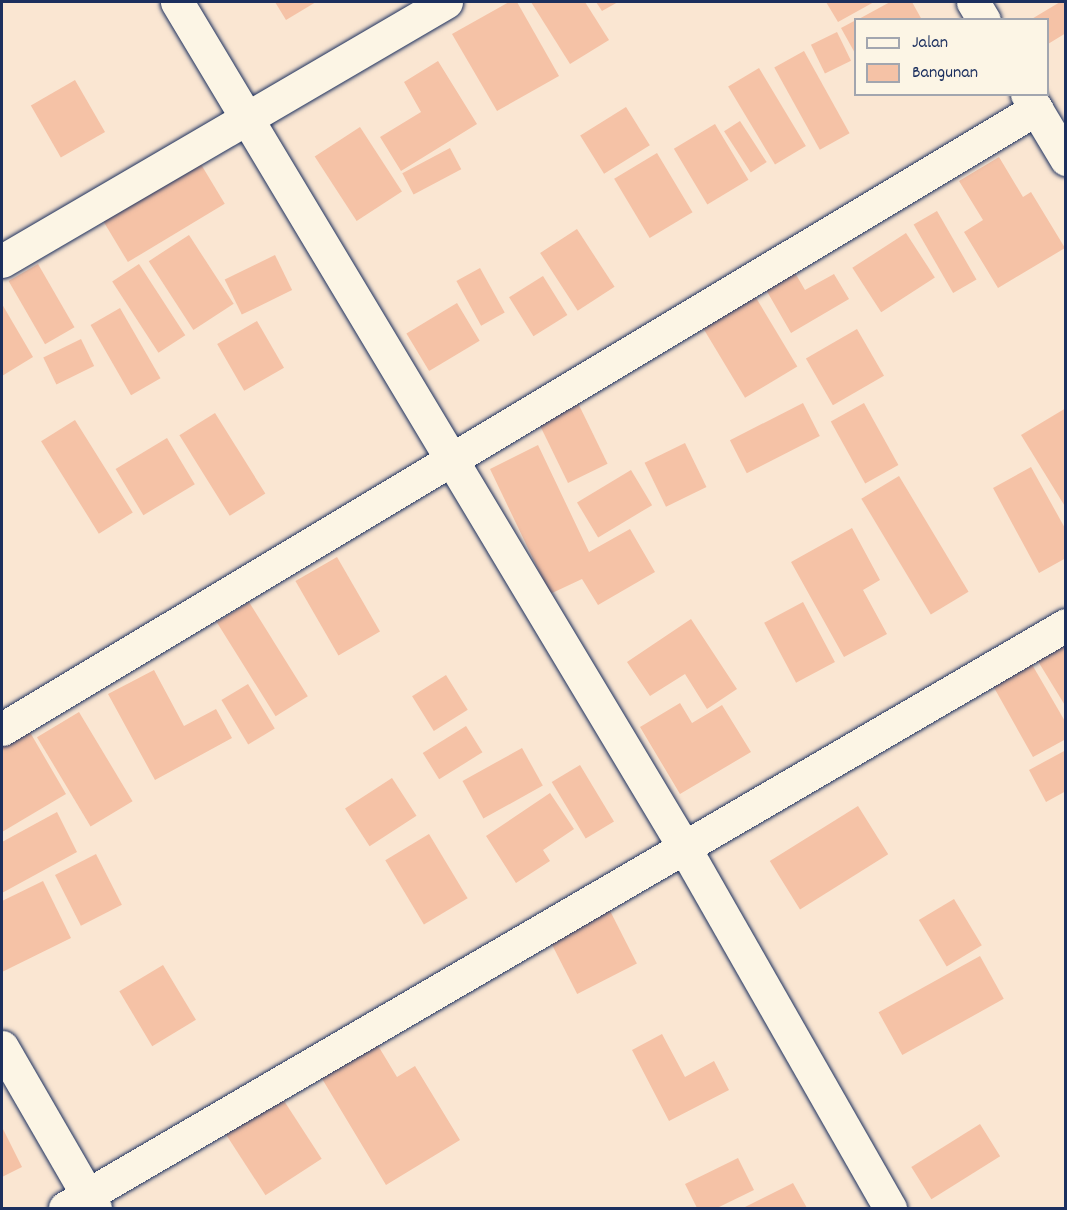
<!DOCTYPE html>
<style>
body{margin:0}
#map{position:relative;width:1067px;height:1210px;overflow:hidden;background:#fae6d2;font-family:Dekko,sans-serif}
div>[style]{position:absolute}
.building>*{inset:0;background:#f5c2a6;transform-origin:0 0}
.roads{filter:drop-shadow(0 0 2px #1b2f5e) drop-shadow(0 0 2px #1b2f5e)}
.street>*{height:33px;margin:-16.5px;padding:0 16.5px;transform-origin:16.5px;border-radius:16.5px;background:#fcf5e5}
span{translate:-50% -50%;white-space:nowrap;text-align:center;line-height:1.15;-webkit-text-stroke:4.5px #fcf5e5;paint-order:stroke}
.frame{position:absolute;inset:0;border:3px solid #1b2f5e;pointer-events:none}
.legend{position:absolute;left:854px;top:18px;width:195px;height:78px;box-sizing:border-box;background:#fcf5e5;border:2px solid #a2a6af;margin:0;padding:8px 10px;list-style:none;font-size:18px;color:#1b2f5e}
.legend li{display:flex;align-items:center;gap:12px;height:30px}
.legend b{width:30px;border:2px solid #a2a6af}
</style>
<div id="map">
<div class="building">
<i style="clip-path:polygon(275px 2px,316px 2px,286px 20px)"></i>
<i style="clip-path:polygon(509px 2px,517px 2px,559px 76px,497px 111px,452px 34px)"></i>
<i style="clip-path:polygon(531px 2px,585px 2px,609px 40px,570px 64px)"></i>
<i style="clip-path:polygon(596px 2px,618px 2px,602px 11px)"></i>
<i style="clip-path:polygon(826px 2px,874px 2px,838px 22px)"></i>
<i style="clip-path:polygon(890px 2px,912px 2px,922px 20px,857px 20px)"></i>
<i style="clip-path:polygon(1060px 2px,1066px 2px,1066px 33px,1048px 44px,1048px 20px,1030px 20px)"></i>
<i style="clip-path:polygon(856px 20px,856px 55px,841px 28px)"></i>
<i style="left:837px;top:32px;width:32px;height:29px;rotate:64deg"></i>
<i style="left:804px;top:51px;width:94px;height:34px;rotate:61deg"></i>
<i style="clip-path:polygon(438px 61px,477px 124px,401px 171px,380px 137px,421px 112px,404px 82px)"></i>
<i style="left:759px;top:68px;width:91px;height:36px;rotate:59deg"></i>
<i style="left:75px;top:80px;width:60px;height:51px;rotate:60deg"></i>
<i style="left:626px;top:107px;width:45px;height:54px;rotate:58deg"></i>
<i style="left:740px;top:121px;width:49px;height:19px;rotate:57deg"></i>
<i style="left:715px;top:124px;width:65px;height:48px;rotate:59deg"></i>
<i style="left:360px;top:127px;width:77px;height:54px;rotate:57deg"></i>
<i style="left:450px;top:148px;width:24px;height:54px;rotate:62deg"></i>
<i style="left:657px;top:153px;width:69px;height:50px;rotate:59deg"></i>
<i style="clip-path:polygon(999px 157px,1023px 197px,1031px 192px,1065px 248px,998px 288px,964px 232px,983px 220px,959px 181px)"></i>
<i style="left:199px;top:161px;width:50px;height:113px;rotate:59deg"></i>
<i style="left:937px;top:211px;width:79px;height:27px;rotate:60deg"></i>
<i style="left:577px;top:229px;width:69px;height:44px;rotate:57deg"></i>
<i style="left:906px;top:233px;width:53px;height:64px;rotate:57deg"></i>
<i style="left:189px;top:235px;width:82px;height:48px;rotate:57deg"></i>
<i style="left:275px;top:255px;width:39px;height:56px;rotate:64deg"></i>
<i style="left:38px;top:264px;width:73px;height:34px;rotate:60deg"></i>
<i style="left:139px;top:264px;width:85px;height:32px;rotate:57deg"></i>
<i style="clip-path:polygon(790px 264px,805px 290px,834px 274px,849px 299px,791px 333px,761px 281px)"></i>
<i style="left:480px;top:268px;width:51px;height:27px;rotate:61deg"></i>
<i style="left:543px;top:276px;width:46px;height:40px;rotate:58deg"></i>
<i style="left:752px;top:291px;width:88px;height:61px;rotate:59deg"></i>
<i style="left:457px;top:303px;width:44px;height:59px;rotate:59deg"></i>
<i style="clip-path:polygon(2px 304px,33px 357px,2px 376px)"></i>
<i style="left:120px;top:308px;width:81px;height:34px;rotate:60deg"></i>
<i style="left:257px;top:321px;width:54px;height:46px;rotate:60deg"></i>
<i style="left:857px;top:329px;width:54px;height:59px;rotate:60deg"></i>
<i style="left:81px;top:339px;width:30px;height:42px;rotate:64deg"></i>
<i style="left:576px;top:399px;width:72px;height:44px;rotate:64deg"></i>
<i style="left:803px;top:403px;width:37px;height:82px;rotate:63deg"></i>
<i style="left:864px;top:403px;width:71px;height:38px;rotate:61deg"></i>
<i style="clip-path:polygon(1066px 408px,1066px 508px,1021px 435px)"></i>
<i style="left:215px;top:413px;width:95px;height:42px;rotate:58deg"></i>
<i style="left:75px;top:420px;width:109px;height:40px;rotate:58deg"></i>
<i style="left:167px;top:438px;width:54px;height:60px;rotate:59deg"></i>
<i style="left:685px;top:443px;width:49px;height:45px;rotate:64deg"></i>
<i style="clip-path:polygon(538px 445px,589px 552px,630px 529px,655px 572px,598px 605px,582px 579px,550px 594px,490px 469px)"></i>
<i style="clip-path:polygon(1031px 467px,1066px 530px,1066px 558px,1039px 573px,993px 488px)"></i>
<i style="left:631px;top:470px;width:41px;height:63px;rotate:59deg"></i>
<i style="left:899px;top:476px;width:135px;height:44px;rotate:59deg"></i>
<i style="clip-path:polygon(852px 528px,880px 580px,863px 590px,887px 634px,844px 657px,791px 562px)"></i>
<i style="left:337px;top:557px;width:86px;height:48px;rotate:60deg"></i>
<i style="left:249px;top:602px;width:111px;height:38px;rotate:58deg"></i>
<i style="left:803px;top:602px;width:68px;height:44px;rotate:62deg"></i>
<i style="clip-path:polygon(691px 619px,737px 689px,707px 709px,685px 674px,650px 696px,627px 662px)"></i>
<i style="clip-path:polygon(1066px 637px,1066px 707px,1033px 653px)"></i>
<i style="clip-path:polygon(1030px 661px,1066px 723px,1066px 739px,1033px 757px,992px 684px)"></i>
<i style="clip-path:polygon(154px 670px,184px 726px,216px 709px,232px 738px,155px 780px,108px 694px)"></i>
<i style="left:446px;top:675px;width:41px;height:40px;rotate:58deg"></i>
<i style="left:248px;top:684px;width:52px;height:31px;rotate:59deg"></i>
<i style="clip-path:polygon(680px 703px,692px 723px,722px 705px,751px 752px,680px 794px,640px 727px)"></i>
<i style="left:79px;top:712px;width:104px;height:49px;rotate:59deg"></i>
<i style="clip-path:polygon(24px 722px,66px 794px,2px 832px,2px 735px)"></i>
<i style="left:466px;top:726px;width:31px;height:51px;rotate:58deg"></i>
<i style="left:522px;top:748px;width:43px;height:68px;rotate:61deg"></i>
<i style="clip-path:polygon(1066px 750px,1066px 791px,1046px 802px,1029px 770px)"></i>
<i style="left:580px;top:765px;width:66px;height:33px;rotate:59deg"></i>
<i style="left:392px;top:778px;width:45px;height:56px;rotate:57deg"></i>
<i style="clip-path:polygon(550px 793px,574px 829px,543px 850px,550px 861px,516px 883px,486px 836px)"></i>
<i style="left:858px;top:806px;width:57px;height:104px;rotate:58deg"></i>
<i style="clip-path:polygon(57px 812px,77px 852px,2px 893px,2px 842px)"></i>
<i style="left:429px;top:834px;width:75px;height:51px;rotate:59deg"></i>
<i style="left:96px;top:854px;width:57px;height:46px;rotate:63deg"></i>
<i style="clip-path:polygon(43px 881px,71px 938px,2px 972px,2px 901px)"></i>
<i style="left:954px;top:899px;width:54px;height:41px;rotate:59deg"></i>
<i style="left:606px;top:903px;width:68px;height:67px;rotate:63deg"></i>
<i style="left:980px;top:956px;width:49px;height:116px;rotate:61deg"></i>
<i style="left:163px;top:965px;width:64px;height:51px;rotate:59deg"></i>
<i style="clip-path:polygon(662px 1034px,685px 1077px,714px 1061px,729px 1090px,669px 1121px,632px 1050px)"></i>
<i style="clip-path:polygon(374px 1039px,397px 1077px,415px 1066px,460px 1140px,386px 1185px,318px 1072px)"></i>
<i style="left:277px;top:1090px;width:82px;height:67px;rotate:57deg"></i>
<i style="left:980px;top:1124px;width:38px;height:81px;rotate:58deg"></i>
<i style="clip-path:polygon(2px 1127px,22px 1167px,2px 1177px)"></i>
<i style="clip-path:polygon(738px 1158px,754px 1190px,717px 1208px,697px 1208px,685px 1184px)"></i>
<i style="clip-path:polygon(793px 1183px,807px 1208px,743px 1208px)"></i>
</div>
<div class="roads">
<div class="street">
<i style="left:177px;top:2px;width:985px;rotate:59.04deg"></i>
<i style="left:684px;top:847px;width:416px;rotate:60.3deg"></i>
<i style="left:973px;top:2px;width:21px;rotate:59deg"></i>
<i style="left:1027px;top:94px;width:76px;rotate:59deg"></i>
<i style="left:2px;top:261px;width:514px;rotate:-30.26deg"></i>
<i style="left:2px;top:729px;width:1206px;rotate:-30.95deg"></i>
<i style="left:2px;top:1047px;width:186px;rotate:60deg"></i>
<i style="left:65px;top:1208px;width:1158px;rotate:-30.22deg"></i>
</div>
</div>
<div class="frame"></div>
<ul class="legend">
<li><b style="height:8px;background:#fcf5e5"></b>Jalan</li>
<li><b style="height:16px;background:#f5c2a6"></b>Bangunan</li>
</ul>
</div>
